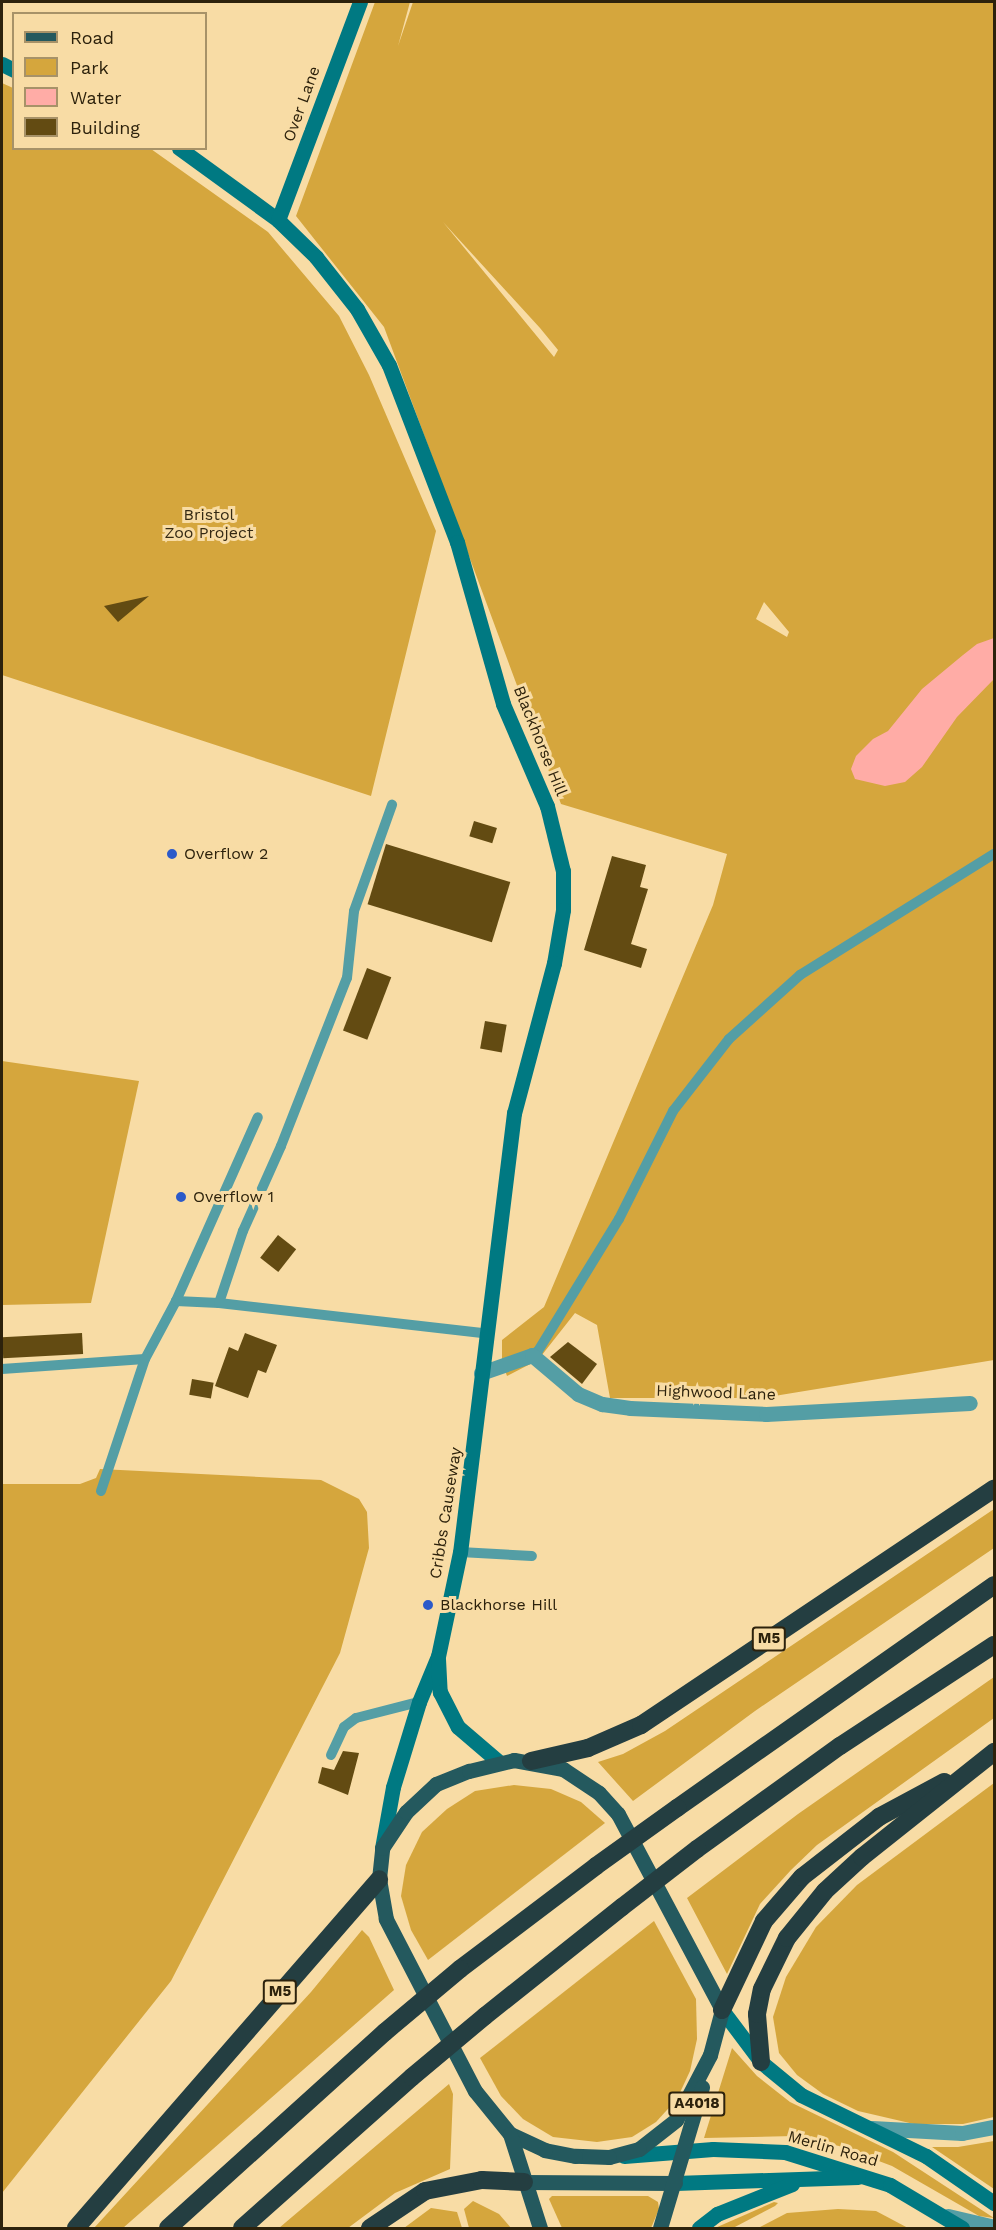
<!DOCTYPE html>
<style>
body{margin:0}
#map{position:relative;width:996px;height:2230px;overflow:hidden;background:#f8dca5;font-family:"Work Sans",sans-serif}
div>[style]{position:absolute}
.green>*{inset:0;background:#d5a63d}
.water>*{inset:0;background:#ffaca6}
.building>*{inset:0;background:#634b12;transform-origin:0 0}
.lane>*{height:10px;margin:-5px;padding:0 5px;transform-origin:5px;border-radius:5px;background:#549ea5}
.street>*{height:15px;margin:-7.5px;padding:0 7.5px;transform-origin:7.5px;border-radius:7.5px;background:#549ea5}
.secondary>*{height:15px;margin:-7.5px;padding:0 7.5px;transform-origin:7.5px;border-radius:7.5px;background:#007982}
.primary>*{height:15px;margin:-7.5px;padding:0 7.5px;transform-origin:7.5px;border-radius:7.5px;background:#24595e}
.highway>*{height:18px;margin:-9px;padding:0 9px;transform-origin:9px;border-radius:9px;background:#243e41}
.highway-bridge>*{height:18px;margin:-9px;padding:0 9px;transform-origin:9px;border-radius:9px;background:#243e41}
.dots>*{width:16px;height:16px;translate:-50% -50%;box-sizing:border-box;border:3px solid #f8dca5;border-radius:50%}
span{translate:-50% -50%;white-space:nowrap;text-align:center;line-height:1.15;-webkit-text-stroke:6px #f8dca5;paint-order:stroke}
.shield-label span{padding:2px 4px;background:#f8dca5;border:2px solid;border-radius:4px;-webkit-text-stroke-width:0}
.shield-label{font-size:15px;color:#2d220c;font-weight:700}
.street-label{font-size:16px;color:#2d220c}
.park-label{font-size:16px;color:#342913}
.poi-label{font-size:16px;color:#2d220c}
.left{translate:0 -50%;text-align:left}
.frame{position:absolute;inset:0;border:3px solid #2d220c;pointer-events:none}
.legend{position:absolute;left:12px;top:12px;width:195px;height:138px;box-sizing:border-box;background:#f8dca5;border:2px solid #a79268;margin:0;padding:8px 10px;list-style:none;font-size:18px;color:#2d220c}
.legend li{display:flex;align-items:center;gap:12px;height:30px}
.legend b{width:30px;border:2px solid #a79268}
</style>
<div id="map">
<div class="green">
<i style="clip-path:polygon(evenodd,375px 2px,410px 2px,398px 46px,413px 2px,994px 2px,994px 1360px,762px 1398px,610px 1398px,597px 1325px,575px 1313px,538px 1360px,507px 1376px,502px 1362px,502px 1340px,544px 1307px,713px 905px,727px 854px,561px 804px,384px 327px,296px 216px,375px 2px,443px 222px,540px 328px,558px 350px,554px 357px,443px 222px,375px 2px,764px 602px,789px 632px,787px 637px,756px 619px,764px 602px)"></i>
<i style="clip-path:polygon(2px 83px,13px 88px,14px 148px,151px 149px,268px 232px,339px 316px,369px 375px,436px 531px,371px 796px,2px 675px)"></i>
<i style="clip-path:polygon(2px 1061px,139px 1081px,91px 1303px,2px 1305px)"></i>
<i style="clip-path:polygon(100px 1469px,321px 1480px,359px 1499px,367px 1512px,369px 1548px,340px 1653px,171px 1981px,2px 2193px,2px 1484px,80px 1484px,96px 1478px)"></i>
<i style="clip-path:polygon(994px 1509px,994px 1548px,755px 1711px,633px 1801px,598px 1762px,623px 1754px,665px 1731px)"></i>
<i style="clip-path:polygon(994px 1677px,994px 1718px,817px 1845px,791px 1870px,760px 1904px,727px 1974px,687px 1898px,798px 1814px)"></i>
<i style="clip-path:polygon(994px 1783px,994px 2117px,963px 2124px,914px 2124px,858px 2111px,823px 2094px,797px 2075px,779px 2053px,773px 2017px,786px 1977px,816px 1927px,857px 1885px)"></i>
<i style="clip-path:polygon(514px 1785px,551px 1789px,581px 1802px,605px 1823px,428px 1960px,411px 1930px,401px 1896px,406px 1865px,422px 1832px,447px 1809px,475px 1791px)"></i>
<i style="clip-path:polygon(654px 1921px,696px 1999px,697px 2039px,690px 2071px,677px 2099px,656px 2122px,632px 2137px,597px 2142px,553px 2137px,523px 2119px,501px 2096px,480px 2058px)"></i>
<i style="clip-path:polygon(362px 1930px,369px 1937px,394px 1990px,123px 2228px,94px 2228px,311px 1992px)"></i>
<i style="clip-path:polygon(732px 2048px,757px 2076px,790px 2102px,893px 2152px,994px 2218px,979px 2216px,892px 2166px,839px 2146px,794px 2136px,704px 2138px)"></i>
<i style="clip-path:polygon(449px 2084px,453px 2094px,450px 2169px,395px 2193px,348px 2228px,279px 2228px)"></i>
<i style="clip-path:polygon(994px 2141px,994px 2189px,932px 2147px,958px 2147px)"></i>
<i style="clip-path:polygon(552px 2196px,648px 2196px,658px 2202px,659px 2209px,651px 2228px,562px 2228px,549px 2199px)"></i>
<i style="clip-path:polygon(473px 2201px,499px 2214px,511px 2228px,469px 2228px,464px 2209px)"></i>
<i style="clip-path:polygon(774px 2202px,778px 2203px,775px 2206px,733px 2228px,715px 2228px)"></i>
<i style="clip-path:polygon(431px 2208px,457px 2212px,462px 2228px,404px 2228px)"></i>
<i style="clip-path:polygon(838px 2209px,876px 2211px,908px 2228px,758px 2228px,787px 2213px)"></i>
</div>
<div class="water">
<i style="clip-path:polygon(994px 638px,994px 679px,957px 717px,922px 767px,905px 782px,885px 786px,855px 779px,851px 769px,856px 756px,873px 739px,888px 731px,922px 689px,963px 655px,977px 644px)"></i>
</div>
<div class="building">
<i style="clip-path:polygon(149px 596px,118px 622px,104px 606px)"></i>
<i style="left:474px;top:821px;width:24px;height:16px;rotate:17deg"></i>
<i style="left:386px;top:844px;width:130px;height:63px;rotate:17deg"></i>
<i style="clip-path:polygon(612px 856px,646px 865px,640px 887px,648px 889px,631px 944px,647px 949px,641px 968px,584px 950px)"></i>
<i style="left:367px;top:968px;width:26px;height:67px;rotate:21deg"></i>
<i style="left:485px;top:1021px;width:22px;height:28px;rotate:10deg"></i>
<i style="left:278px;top:1235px;width:23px;height:29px;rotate:38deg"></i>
<i style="left:82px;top:1333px;width:21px;height:80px;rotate:87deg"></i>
<i style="clip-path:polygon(245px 1333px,277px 1345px,266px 1373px,258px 1370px,248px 1398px,215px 1386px,229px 1347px,238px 1351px)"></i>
<i style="clip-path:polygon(568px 1342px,597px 1364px,582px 1384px,550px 1357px)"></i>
<i style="left:192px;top:1379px;width:22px;height:16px;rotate:10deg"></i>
<i style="clip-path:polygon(343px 1751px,359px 1753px,348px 1795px,318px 1783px,322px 1767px,334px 1770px)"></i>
</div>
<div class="lane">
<i style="left:176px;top:1301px;width:201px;rotate:-66deg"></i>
<i style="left:219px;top:1303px;width:76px;rotate:-71.6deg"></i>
<i style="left:243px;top:1231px;width:93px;rotate:-65.9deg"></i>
<i style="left:281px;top:1146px;width:180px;rotate:-68.6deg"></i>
<i style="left:347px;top:978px;width:67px;rotate:-84deg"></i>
<i style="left:354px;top:911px;width:113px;rotate:-70.3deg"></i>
<i style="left:532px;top:1355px;width:7px;rotate:-34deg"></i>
<i style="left:538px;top:1351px;width:155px;rotate:-58.5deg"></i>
<i style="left:619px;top:1219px;width:121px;rotate:-63.4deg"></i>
<i style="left:673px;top:1111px;width:91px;rotate:-52.1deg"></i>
<i style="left:729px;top:1039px;width:96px;rotate:-42deg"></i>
<i style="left:800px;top:975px;width:229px;rotate:-32deg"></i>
<i style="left:2px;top:1369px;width:143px;rotate:-4deg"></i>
<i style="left:101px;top:1491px;width:139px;rotate:-71.6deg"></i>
<i style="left:145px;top:1359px;width:66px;rotate:-61.9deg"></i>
<i style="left:176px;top:1301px;width:43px;rotate:2.7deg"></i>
<i style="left:219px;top:1303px;width:267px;rotate:6.5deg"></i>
<i style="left:460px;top:1552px;width:72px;rotate:3.2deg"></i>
<i style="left:331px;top:1755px;width:31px;rotate:-65deg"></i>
<i style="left:344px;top:1727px;width:15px;rotate:-37deg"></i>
<i style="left:356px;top:1718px;width:65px;rotate:-14.3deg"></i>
</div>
<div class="street">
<i style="left:481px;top:1373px;width:54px;rotate:-19.4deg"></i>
<i style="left:532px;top:1355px;width:60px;rotate:40.3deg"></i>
<i style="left:578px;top:1394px;width:26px;rotate:23deg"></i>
<i style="left:602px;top:1404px;width:28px;rotate:8deg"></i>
<i style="left:630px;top:1408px;width:136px;rotate:2.5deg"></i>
<i style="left:766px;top:1414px;width:204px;rotate:-3.1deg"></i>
<i style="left:872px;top:2128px;width:90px;rotate:3.2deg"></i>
<i style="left:962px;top:2133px;width:33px;rotate:-11deg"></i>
<i style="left:948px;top:2216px;width:47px;rotate:13.4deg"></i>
</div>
<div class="secondary">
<i style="left:2px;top:64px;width:13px;rotate:27deg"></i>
<i style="left:179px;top:148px;width:122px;rotate:36deg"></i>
<i style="left:278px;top:220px;width:53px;rotate:44.2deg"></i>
<i style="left:316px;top:257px;width:66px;rotate:51.7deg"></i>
<i style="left:357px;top:309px;width:64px;rotate:60.3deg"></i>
<i style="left:389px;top:365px;width:190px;rotate:69deg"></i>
<i style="left:457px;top:542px;width:168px;rotate:74.1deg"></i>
<i style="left:503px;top:704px;width:111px;rotate:66.7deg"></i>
<i style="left:547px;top:806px;width:67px;rotate:76.2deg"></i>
<i style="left:563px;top:871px;width:39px;rotate:90deg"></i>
<i style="left:563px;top:910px;width:54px;rotate:99.6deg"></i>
<i style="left:554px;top:963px;width:155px;rotate:104.9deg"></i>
<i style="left:514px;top:1113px;width:442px;rotate:97deg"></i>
<i style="left:460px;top:1552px;width:106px;rotate:101.9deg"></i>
<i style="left:438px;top:1656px;width:50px;rotate:112.4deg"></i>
<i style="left:419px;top:1702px;width:89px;rotate:107deg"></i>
<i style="left:393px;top:1787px;width:62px;rotate:100.2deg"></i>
<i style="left:278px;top:220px;width:233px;rotate:-69.4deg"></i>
<i style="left:438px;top:1659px;width:33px;rotate:87deg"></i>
<i style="left:440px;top:1692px;width:39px;rotate:63deg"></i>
<i style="left:458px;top:1727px;width:55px;rotate:40.6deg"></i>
<i style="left:722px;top:2010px;width:65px;rotate:53.1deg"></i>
<i style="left:761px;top:2062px;width:52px;rotate:39.5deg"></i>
<i style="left:801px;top:2095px;width:139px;rotate:26deg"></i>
<i style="left:926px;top:2156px;width:83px;rotate:34.7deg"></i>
<i style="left:624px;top:2156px;width:89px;rotate:-4.5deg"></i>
<i style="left:713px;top:2149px;width:72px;rotate:2.4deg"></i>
<i style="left:785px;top:2152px;width:110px;rotate:17.4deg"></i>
<i style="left:890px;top:2185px;width:84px;rotate:30.8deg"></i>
<i style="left:675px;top:2183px;width:183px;rotate:-1.9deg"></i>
<i style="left:699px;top:2228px;width:23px;rotate:-38deg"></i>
<i style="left:717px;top:2214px;width:81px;rotate:-21.8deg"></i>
</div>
<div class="primary">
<i style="left:514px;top:1760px;width:50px;rotate:10.4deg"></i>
<i style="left:563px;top:1769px;width:43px;rotate:33.7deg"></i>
<i style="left:599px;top:1793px;width:28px;rotate:48deg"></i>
<i style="left:618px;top:1814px;width:222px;rotate:62deg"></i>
<i style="left:722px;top:2010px;width:47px;rotate:104.9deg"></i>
<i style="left:710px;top:2055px;width:73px;rotate:117.6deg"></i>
<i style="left:676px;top:2120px;width:47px;rotate:141.9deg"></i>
<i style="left:639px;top:2149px;width:31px;rotate:165deg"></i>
<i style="left:609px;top:2157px;width:34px;rotate:-178deg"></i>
<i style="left:575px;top:2156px;width:31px;rotate:-169deg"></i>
<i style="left:545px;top:2150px;width:38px;rotate:-155deg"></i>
<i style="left:510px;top:2134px;width:55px;rotate:-129.1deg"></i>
<i style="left:475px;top:2091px;width:194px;rotate:-117.4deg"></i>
<i style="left:386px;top:1919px;width:41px;rotate:-99.9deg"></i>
<i style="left:379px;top:1879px;width:31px;rotate:-84deg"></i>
<i style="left:382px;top:1848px;width:43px;rotate:-56.3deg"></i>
<i style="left:406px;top:1812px;width:41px;rotate:-43deg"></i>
<i style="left:436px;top:1784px;width:35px;rotate:-22deg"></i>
<i style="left:469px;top:1771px;width:46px;rotate:-13.7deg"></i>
<i style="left:510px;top:2134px;width:99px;rotate:72.3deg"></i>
<i style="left:524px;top:2182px;width:151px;rotate:0.4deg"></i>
<i style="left:660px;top:2228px;width:147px;rotate:-73.4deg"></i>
</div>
<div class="highway">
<i style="left:531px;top:1761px;width:58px;rotate:-12.8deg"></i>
<i style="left:588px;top:1748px;width:58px;rotate:-23.5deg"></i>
<i style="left:641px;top:1725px;width:425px;rotate:-33.8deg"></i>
<i style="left:677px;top:1808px;width:388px;rotate:-35.1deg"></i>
<i style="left:697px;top:1849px;width:176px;rotate:-35.8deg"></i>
<i style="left:840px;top:1746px;width:184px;rotate:-33.3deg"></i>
<i style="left:460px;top:1969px;width:171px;rotate:-37.1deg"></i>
<i style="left:722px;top:2010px;width:98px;rotate:-64.7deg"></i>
<i style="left:764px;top:1921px;width:58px;rotate:-49.2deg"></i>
<i style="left:802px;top:1877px;width:98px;rotate:-37.9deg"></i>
<i style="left:879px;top:1817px;width:74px;rotate:-28.3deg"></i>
<i style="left:485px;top:2016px;width:175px;rotate:-38.5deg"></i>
<i style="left:761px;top:2062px;width:48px;rotate:-94.8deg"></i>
<i style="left:757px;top:2014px;width:25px;rotate:-79deg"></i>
<i style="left:762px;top:1989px;width:57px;rotate:-63.9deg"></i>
<i style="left:787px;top:1938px;width:60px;rotate:-51deg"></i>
<i style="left:825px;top:1891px;width:50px;rotate:-42.6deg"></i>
<i style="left:862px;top:1857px;width:169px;rotate:-38.5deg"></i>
<i style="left:76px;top:2228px;width:462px;rotate:-49deg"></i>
<i style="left:168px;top:2228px;width:292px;rotate:-42.1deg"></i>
<i style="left:242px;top:2228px;width:227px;rotate:-41.6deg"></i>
<i style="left:370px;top:2228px;width:66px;rotate:-33.9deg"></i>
<i style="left:425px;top:2191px;width:58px;rotate:-10.9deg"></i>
<i style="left:482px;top:2180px;width:42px;rotate:2.7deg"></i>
</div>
<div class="highway-bridge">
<i style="left:596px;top:1866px;width:100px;rotate:-35.6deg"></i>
<i style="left:622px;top:1907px;width:95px;rotate:-37.7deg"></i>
<i style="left:385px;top:2032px;width:98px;rotate:-40deg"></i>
<i style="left:412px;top:2077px;width:95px;rotate:-39.9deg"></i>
</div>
<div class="dots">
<i style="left:172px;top:854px;background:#2c5ac9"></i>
<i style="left:181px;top:1197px;background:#2c5ac9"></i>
<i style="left:428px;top:1605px;background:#2c5ac9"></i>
</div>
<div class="shield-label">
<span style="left:769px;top:1639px">M5</span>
<span style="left:280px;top:1992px">M5</span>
<span style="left:697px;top:2104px">A4018</span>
</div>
<div class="street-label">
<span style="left:302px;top:104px;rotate:-70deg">Over Lane</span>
<span style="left:540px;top:741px;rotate:68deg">Blackhorse Hill</span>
<span style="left:716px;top:1393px;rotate:2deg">Highwood Lane</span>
<span style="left:446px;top:1513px;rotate:-81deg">Cribbs Causeway</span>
<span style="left:833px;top:2149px;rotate:16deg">Merlin Road</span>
</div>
<div class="park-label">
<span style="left:209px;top:524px">Bristol<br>Zoo Project</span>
</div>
<div class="poi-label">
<span class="left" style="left:184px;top:854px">Overflow 2</span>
<span class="left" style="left:193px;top:1197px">Overflow 1</span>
<span class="left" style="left:440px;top:1605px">Blackhorse Hill</span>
</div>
<div class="frame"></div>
<ul class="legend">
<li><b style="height:8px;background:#24595e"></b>Road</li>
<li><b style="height:16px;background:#d5a63d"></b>Park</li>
<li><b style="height:16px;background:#ffaca6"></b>Water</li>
<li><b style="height:16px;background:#634b12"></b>Building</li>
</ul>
</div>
